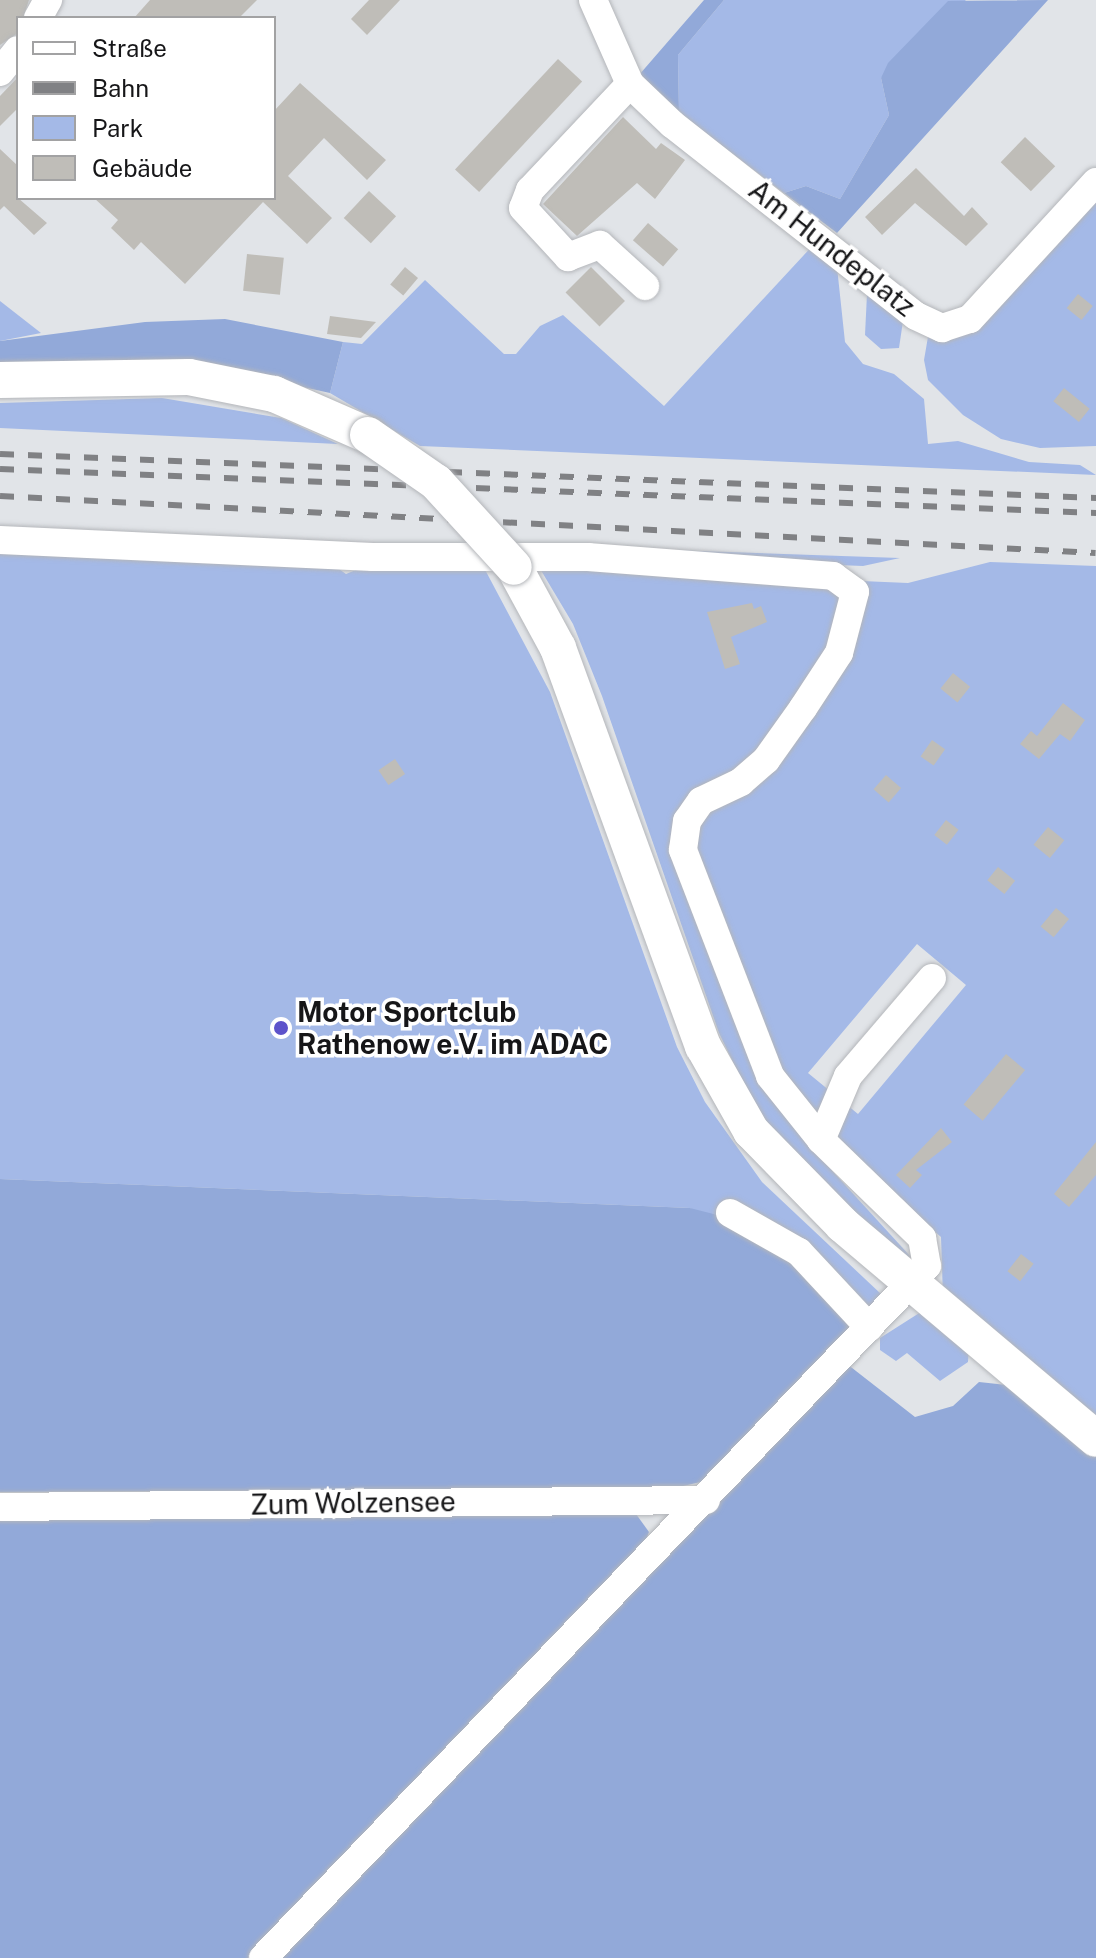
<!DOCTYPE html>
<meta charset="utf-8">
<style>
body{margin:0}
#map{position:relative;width:1096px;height:1958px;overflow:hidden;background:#e1e4e8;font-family:"Public Sans",sans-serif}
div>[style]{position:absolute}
.green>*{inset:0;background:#a4b9e7}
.forest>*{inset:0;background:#92a9d9}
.building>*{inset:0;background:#bfbdb8;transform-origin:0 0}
.roads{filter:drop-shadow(0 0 2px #b4b6ba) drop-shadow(0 0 2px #b4b6ba)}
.minor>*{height:28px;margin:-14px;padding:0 14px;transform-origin:14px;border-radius:14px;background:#fff}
.major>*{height:36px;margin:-18px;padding:0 18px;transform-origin:18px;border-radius:18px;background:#fff}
.rail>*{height:6px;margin-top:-3px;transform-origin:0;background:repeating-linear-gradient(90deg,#808184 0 14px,transparent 0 28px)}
.bridges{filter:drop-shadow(0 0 2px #b4b6ba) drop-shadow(0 0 2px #b4b6ba)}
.major-bridge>*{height:36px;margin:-18px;padding:0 18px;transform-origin:18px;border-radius:18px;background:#fff}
.dots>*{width:22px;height:22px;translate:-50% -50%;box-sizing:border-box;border:4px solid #fff;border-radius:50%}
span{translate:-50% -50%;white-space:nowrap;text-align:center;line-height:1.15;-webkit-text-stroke:7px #fff;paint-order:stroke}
.street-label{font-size:28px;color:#161618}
.poi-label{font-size:28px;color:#161618;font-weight:700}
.left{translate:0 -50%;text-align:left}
.legend{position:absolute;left:16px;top:16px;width:260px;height:184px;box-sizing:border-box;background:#fff;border:2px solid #a2a2a3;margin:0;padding:10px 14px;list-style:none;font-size:24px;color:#161618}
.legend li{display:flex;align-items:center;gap:16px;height:40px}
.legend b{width:40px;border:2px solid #a2a2a3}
</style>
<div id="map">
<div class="green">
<i style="clip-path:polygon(724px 0,966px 0,881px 78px,889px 115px,840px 199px,806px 186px,784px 193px,679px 113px,678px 55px)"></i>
<i style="clip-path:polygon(1096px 190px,1096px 446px,1040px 448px,1001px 439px,963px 415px,928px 380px,924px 360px,929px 331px,941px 336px)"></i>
<i style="clip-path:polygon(816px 242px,837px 267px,845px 342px,863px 364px,894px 374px,924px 399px,928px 444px,958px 441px,1029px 462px,1080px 465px,1096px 475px,420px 446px,330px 393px,343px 342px,362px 344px,425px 280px,504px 354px,516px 354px,540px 326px,563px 315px,664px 406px)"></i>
<i style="clip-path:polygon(867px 294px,903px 321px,899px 348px,881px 349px,865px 335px)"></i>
<i style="clip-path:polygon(0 301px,41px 333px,0 341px)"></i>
<i style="clip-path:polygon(162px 398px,281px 418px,338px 444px,0 428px,0 403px)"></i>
<i style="clip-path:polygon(610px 548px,900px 558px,863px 566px,665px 558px)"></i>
<i style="clip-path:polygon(0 549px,326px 560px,346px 574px,363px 567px,482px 564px,550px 692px,677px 1047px,705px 1102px,762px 1182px,881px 1294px,856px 1322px,690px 1208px,0 1179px)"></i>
<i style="clip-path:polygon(evenodd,990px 562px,1096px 566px,1096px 1424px,943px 1297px,941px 1237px,876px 1180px,805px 1141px,910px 1256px,908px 1263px,851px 1214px,758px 1114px,719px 1033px,602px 696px,573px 624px,539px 567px,908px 583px,990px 562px,917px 944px,966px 985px,858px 1114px,808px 1073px,917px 944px)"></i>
<i style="clip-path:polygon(924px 1310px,969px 1346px,968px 1362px,940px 1381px,907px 1353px,896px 1361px,880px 1350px,880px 1338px)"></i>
</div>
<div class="forest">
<i style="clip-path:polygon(704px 0,724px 0,678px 55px,679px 113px,639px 75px)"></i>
<i style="clip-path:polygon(1048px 0,837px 233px,784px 193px,806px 186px,840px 199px,889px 115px,881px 78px,888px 63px,948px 1px)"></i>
<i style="clip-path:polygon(225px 319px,343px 342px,330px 393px,207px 366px,0 366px,0 341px,145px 322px)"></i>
<i style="clip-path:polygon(0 1179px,690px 1208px,729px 1218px,780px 1251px,856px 1322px,705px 1481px,670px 1489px,0 1492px)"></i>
<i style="clip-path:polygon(847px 1364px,915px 1417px,953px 1406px,979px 1382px,1016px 1386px,1096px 1453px,1096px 1958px,272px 1958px)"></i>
<i style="clip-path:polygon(636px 1514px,649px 1532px,644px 1545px,257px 1958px,0 1958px,0 1516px)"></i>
</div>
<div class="building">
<i style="clip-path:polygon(0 0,29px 0,18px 33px,0 45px)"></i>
<i style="clip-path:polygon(150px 0,257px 0,239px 18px,134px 18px)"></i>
<i style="clip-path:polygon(369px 0,400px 0,367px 35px,351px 19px)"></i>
<i style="left:558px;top:59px;width:33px;height:151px;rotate:43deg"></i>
<i style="clip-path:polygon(18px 77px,18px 108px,0 126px,0 96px)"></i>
<i style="clip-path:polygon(300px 83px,386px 160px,367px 180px,324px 138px,288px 176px,332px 218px,307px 244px,263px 202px,185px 284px,141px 242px,134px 250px,111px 228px,118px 220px,94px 198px,274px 198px,274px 111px)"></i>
<i style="clip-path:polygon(623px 117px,656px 149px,661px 143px,685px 160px,655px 199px,637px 183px,577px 236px,543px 204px)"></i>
<i style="left:1025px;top:137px;width:42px;height:35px;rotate:44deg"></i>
<i style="clip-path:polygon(0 149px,18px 166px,18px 198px,47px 223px,34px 235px,4px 206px,0 210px)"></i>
<i style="clip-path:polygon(916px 168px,964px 216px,972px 207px,988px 224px,966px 246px,915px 203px,882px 235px,865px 217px)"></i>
<i style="left:369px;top:191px;width:37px;height:37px;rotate:43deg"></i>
<i style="left:648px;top:223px;width:40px;height:23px;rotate:41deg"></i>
<i style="left:247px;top:254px;width:37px;height:37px;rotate:6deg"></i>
<i style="left:405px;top:267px;width:17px;height:23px;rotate:40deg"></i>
<i style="left:591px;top:267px;width:48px;height:36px;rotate:45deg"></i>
<i style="left:1078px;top:294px;width:19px;height:18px;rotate:39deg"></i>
<i style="clip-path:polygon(330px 316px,376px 322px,361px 338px,327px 334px)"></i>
<i style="left:1064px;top:388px;width:33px;height:17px;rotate:39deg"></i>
<i style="clip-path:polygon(752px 603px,754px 609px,761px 606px,767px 622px,731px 637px,740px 664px,725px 669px,707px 612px)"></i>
<i style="left:953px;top:673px;width:22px;height:20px;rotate:39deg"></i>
<i style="clip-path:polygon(1063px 703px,1085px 720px,1070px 741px,1060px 734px,1039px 759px,1020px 744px,1031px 731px,1037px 736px)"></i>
<i style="left:932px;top:740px;width:16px;height:20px;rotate:35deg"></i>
<i style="left:395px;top:759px;width:18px;height:20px;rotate:56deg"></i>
<i style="left:886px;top:775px;width:20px;height:19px;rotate:41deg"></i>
<i style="left:946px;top:820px;width:16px;height:19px;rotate:38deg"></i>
<i style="left:1048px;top:827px;width:21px;height:23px;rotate:39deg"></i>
<i style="left:998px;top:867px;width:22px;height:17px;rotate:39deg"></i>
<i style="left:1056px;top:908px;width:17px;height:24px;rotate:40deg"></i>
<i style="left:1006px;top:1054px;width:25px;height:66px;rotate:40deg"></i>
<i style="clip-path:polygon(941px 1128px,952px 1142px,916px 1170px,922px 1175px,910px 1188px,896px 1175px)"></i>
<i style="clip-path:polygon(1096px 1142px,1096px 1175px,1069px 1207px,1054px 1194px)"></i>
<i style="left:1021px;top:1254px;width:16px;height:22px;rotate:38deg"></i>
</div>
<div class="roads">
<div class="minor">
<i style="left:593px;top:0;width:92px;rotate:66.2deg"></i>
<i style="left:630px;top:84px;width:58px;rotate:43.6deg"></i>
<i style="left:672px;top:124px;width:310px;rotate:38.2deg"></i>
<i style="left:916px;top:316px;width:29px;rotate:25deg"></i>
<i style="left:942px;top:328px;width:29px;rotate:-18deg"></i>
<i style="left:970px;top:319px;width:186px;rotate:-47.4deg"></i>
<i style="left:38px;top:18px;width:21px;rotate:-61deg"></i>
<i style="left:0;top:72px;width:28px;rotate:-51deg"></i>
<i style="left:630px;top:84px;width:146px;rotate:133.3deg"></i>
<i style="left:530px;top:190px;width:19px;rotate:111deg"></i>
<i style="left:523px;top:208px;width:67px;rotate:47.4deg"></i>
<i style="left:568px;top:257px;width:34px;rotate:-21deg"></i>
<i style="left:600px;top:245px;width:61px;rotate:42.3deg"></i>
<i style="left:0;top:540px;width:373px;rotate:2.6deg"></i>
<i style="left:373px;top:557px;width:215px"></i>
<i style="left:588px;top:557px;width:246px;rotate:4.4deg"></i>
<i style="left:833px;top:576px;width:27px;rotate:36deg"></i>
<i style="left:855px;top:592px;width:63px;rotate:104.7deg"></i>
<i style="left:839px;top:653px;width:66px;rotate:123.2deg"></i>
<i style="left:803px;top:708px;width:64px;rotate:125.4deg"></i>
<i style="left:766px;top:760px;width:33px;rotate:139deg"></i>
<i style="left:741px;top:782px;width:44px;rotate:154.6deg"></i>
<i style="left:701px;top:801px;width:24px;rotate:125deg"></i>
<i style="left:687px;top:821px;width:29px;rotate:98deg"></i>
<i style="left:683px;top:850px;width:242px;rotate:68.9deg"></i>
<i style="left:770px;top:1076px;width:82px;rotate:51.4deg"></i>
<i style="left:821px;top:1140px;width:141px;rotate:44.1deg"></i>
<i style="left:922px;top:1238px;width:28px;rotate:80deg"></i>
<i style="left:927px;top:1266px;width:959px;rotate:133.82deg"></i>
<i style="left:821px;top:1140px;width:69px;rotate:-67.1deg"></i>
<i style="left:848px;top:1076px;width:129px;rotate:-49.4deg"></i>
<i style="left:730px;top:1213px;width:79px;rotate:29.5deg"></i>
<i style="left:799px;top:1252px;width:103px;rotate:47deg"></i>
<i style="left:0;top:1507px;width:706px;rotate:-0.57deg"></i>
</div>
<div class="major">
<i style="left:0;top:380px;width:189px;rotate:-0.9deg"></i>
<i style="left:189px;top:377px;width:87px;rotate:11.3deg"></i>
<i style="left:274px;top:394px;width:103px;rotate:23.6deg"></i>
<i style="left:514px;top:567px;width:92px;rotate:61.5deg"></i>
<i style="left:558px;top:648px;width:424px;rotate:70deg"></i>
<i style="left:703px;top:1046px;width:98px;rotate:60.5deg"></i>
<i style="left:751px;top:1131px;width:132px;rotate:45.6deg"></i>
<i style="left:843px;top:1225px;width:331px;rotate:40.2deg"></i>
</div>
</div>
<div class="rail">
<i style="left:0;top:454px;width:1097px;rotate:2.3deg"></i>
<i style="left:0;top:469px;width:1097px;rotate:2.3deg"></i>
<i style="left:0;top:496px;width:1097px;rotate:2.98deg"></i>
</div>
<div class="bridges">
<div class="major-bridge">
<i style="left:368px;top:435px;width:83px;rotate:34.7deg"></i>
<i style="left:436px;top:482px;width:115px;rotate:47.5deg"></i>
</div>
</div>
<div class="dots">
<i style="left:281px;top:1028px;background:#5d53cb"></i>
</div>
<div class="street-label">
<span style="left:832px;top:248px;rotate:38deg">Am Hundeplatz</span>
<span style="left:353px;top:1503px;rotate:-1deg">Zum Wolzensee</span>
</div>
<div class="poi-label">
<span class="left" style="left:297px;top:1028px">Motor Sportclub<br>Rathenow e.V. im ADAC</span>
</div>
<ul class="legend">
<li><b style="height:10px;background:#fff"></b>Straße</li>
<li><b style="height:10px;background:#808184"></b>Bahn</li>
<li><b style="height:22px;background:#a4b9e7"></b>Park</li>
<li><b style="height:22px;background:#bfbdb8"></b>Gebäude</li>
</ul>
</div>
